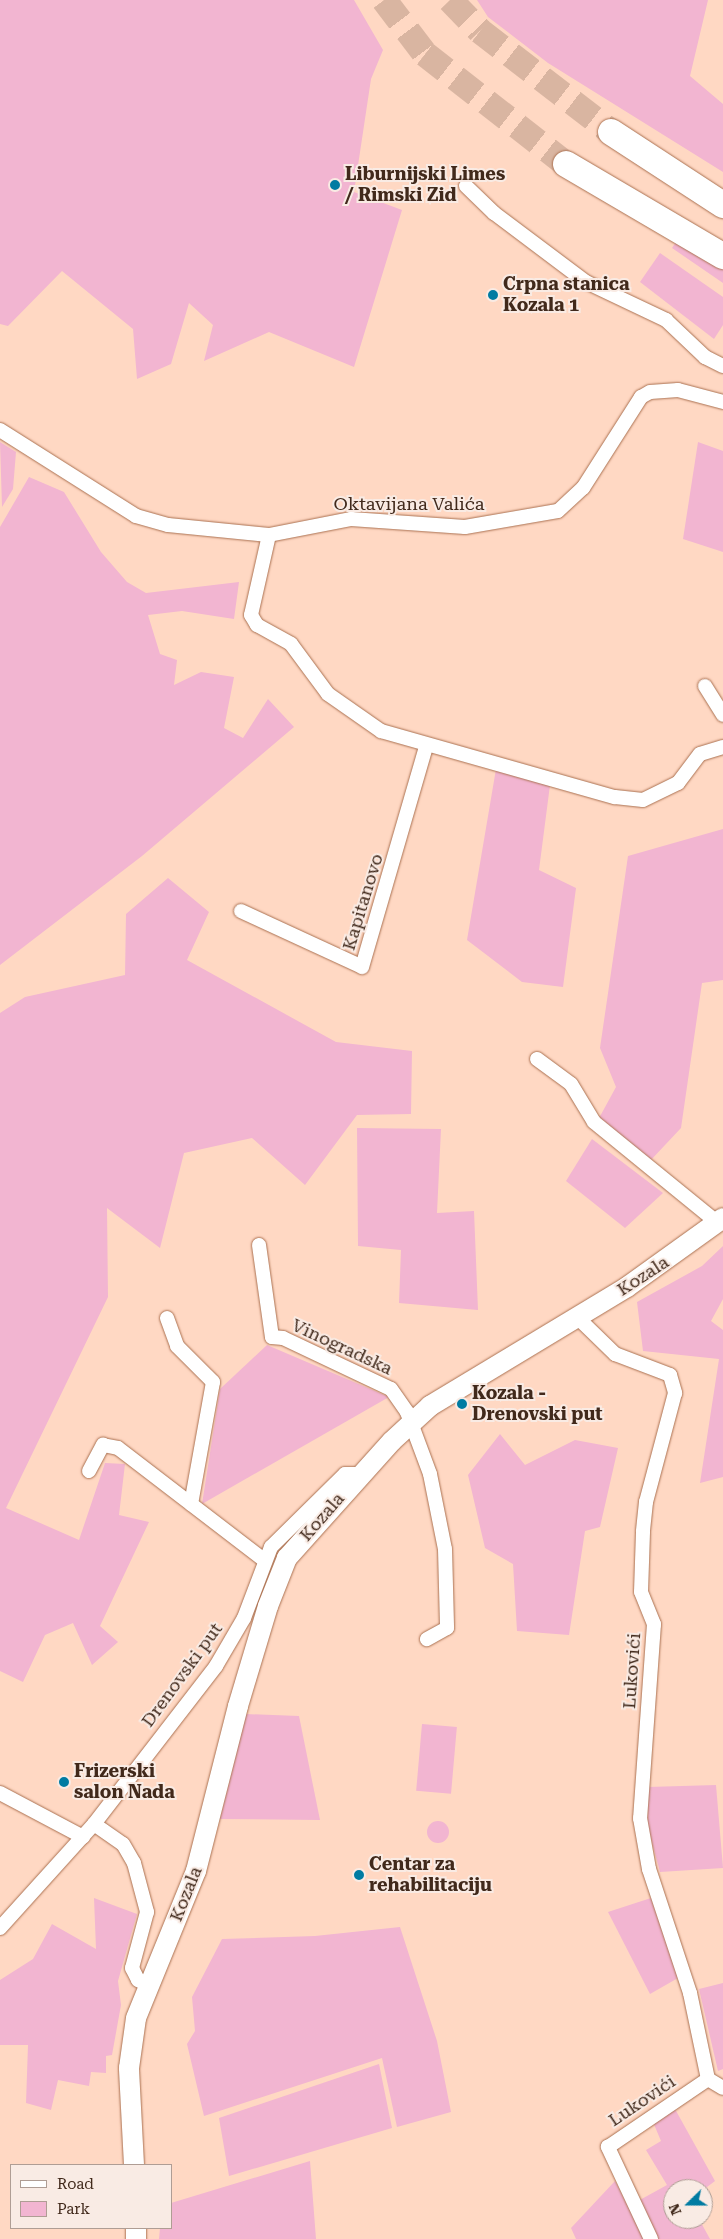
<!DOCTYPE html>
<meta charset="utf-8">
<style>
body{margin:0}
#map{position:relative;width:723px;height:2239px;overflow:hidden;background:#ffd8c3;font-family:"Roboto Serif",serif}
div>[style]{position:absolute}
.green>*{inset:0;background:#f2b5d1;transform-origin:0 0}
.round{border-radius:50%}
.highway-tunnel>*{height:26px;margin-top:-13px;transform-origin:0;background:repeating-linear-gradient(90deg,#d9b5a1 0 26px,transparent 0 39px)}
.roads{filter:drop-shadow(0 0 1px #ab7151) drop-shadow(0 0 1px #ab7151)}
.street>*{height:14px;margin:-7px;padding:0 7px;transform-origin:7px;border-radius:7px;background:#fff}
.secondary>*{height:20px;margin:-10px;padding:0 10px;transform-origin:10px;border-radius:10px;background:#fff}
.highway>*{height:26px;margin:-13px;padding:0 13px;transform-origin:13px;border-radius:13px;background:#fff}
.dots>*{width:14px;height:14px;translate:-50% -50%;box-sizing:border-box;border:2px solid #f9ebe4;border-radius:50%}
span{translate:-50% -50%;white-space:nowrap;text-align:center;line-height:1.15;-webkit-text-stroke:4px #f9ebe4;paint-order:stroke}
.poi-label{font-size:18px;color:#41291b;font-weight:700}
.left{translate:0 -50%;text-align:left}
.street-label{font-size:18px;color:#41291b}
.legend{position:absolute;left:10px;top:2164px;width:162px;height:65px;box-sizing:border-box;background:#f9ebe4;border:1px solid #af9d94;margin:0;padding:6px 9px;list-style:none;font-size:15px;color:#41291b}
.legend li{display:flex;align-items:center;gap:10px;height:25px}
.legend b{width:25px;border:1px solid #af9d94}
.north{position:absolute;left:663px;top:2179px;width:50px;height:50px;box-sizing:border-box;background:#f9ebe4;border:1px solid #af9d94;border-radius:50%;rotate:248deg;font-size:14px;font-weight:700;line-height:20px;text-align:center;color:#41291b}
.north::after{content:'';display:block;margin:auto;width:18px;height:22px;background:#007ba2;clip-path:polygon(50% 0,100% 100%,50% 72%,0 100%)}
</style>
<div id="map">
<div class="green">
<i style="clip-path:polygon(0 0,354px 0,383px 50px,371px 79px,354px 192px,402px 210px,354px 367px,269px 332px,204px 361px,213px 325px,189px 303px,171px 364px,137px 379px,133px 329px,62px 271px,8px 326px,0 324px)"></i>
<i style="clip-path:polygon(477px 0,708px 0,690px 76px,723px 104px,723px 172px,548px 63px,488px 17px)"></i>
<i style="clip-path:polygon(676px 242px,723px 269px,723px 283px,672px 248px)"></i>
<i style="clip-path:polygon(660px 253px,723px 297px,723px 325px,714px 339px,640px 282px)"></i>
<i style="clip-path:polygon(0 442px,16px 452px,13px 489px,2px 507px)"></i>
<i style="clip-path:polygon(698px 442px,723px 451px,723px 552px,683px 539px)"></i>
<i style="clip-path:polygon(29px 477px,64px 492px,101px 552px,127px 582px,146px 593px,239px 582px,234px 619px,182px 611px,148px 615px,160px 654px,177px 660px,174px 685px,201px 672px,234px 677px,224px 728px,243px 738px,268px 699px,294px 727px,142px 856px,0 965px,0 527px)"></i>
<i style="clip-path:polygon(496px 769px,550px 785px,539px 870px,576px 888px,563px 987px,522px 982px,467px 940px)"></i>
<i style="clip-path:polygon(723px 829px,723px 980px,702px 983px,681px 1128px,650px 1161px,598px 1120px,616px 1087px,600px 1048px,628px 856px)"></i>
<i style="clip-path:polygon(168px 878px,209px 912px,187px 960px,336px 1042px,412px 1051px,411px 1114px,357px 1115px,305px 1185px,252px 1138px,184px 1153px,160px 1248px,107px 1208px,108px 1297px,6px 1508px,79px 1540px,105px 1463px,125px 1464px,119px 1515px,149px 1522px,100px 1626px,118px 1642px,92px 1665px,73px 1623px,45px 1635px,23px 1682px,0 1671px,0 1013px,25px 997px,125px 975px,126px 914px)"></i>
<i style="clip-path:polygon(357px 1128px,441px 1129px,437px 1213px,474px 1211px,478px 1310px,399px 1303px,401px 1250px,358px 1246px)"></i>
<i style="clip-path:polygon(592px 1139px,663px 1193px,625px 1228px,566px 1181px)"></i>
<i style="clip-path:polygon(723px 1246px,723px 1299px,711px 1321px,723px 1330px,723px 1477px,700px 1483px,719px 1359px,643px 1351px,637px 1302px,702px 1266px)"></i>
<i style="clip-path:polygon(267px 1345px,389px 1397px,202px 1504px,220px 1389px)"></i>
<i style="clip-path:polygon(500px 1434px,525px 1465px,575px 1440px,618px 1448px,600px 1527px,585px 1531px,569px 1635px,517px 1631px,513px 1564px,485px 1548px,468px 1475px)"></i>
<i style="clip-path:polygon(246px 1714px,299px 1716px,320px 1820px,220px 1819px)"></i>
<i style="left:422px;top:1724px;width:35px;height:67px;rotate:5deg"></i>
<i style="clip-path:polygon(716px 1785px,723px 1868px,660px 1872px,647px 1824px,648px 1787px)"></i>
<i class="round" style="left:427px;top:1821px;width:22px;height:22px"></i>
<i style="clip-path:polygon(94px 1898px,137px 1914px,118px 1981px,121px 2005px,112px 2055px,106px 2056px,106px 2073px,91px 2072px,89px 2086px,58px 2080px,51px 2110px,26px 2103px,28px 2045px,0 2045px,0 1980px,33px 1959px,52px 1924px,96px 1949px)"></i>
<i style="clip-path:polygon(651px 1898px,678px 1978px,650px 1994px,608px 1912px)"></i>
<i style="clip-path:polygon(400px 1927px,437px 2041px,451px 2112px,397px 2127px,382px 2058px,204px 2116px,187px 2044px,195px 2031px,192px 1997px,222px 1939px,315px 1936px)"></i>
<i style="clip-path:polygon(723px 1983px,723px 2069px,718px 2071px,699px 1989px)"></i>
<i style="clip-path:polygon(379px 2064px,392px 2128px,229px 2176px,219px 2118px)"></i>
<i style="clip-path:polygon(675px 2109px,715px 2181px,703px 2190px,673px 2189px,673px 2219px,699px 2219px,710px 2239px,658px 2239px,638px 2201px,667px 2185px,646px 2150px,661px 2141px,653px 2122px)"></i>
<i style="clip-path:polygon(310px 2161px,316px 2239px,159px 2239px,160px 2228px,171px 2228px,171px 2203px)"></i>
<i style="clip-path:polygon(615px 2181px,645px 2239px,576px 2239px,571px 2228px)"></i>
</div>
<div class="highway-tunnel">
<i style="left:384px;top:0;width:68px;rotate:52.8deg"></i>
<i style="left:425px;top:54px;width:179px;rotate:38deg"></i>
<i style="left:450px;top:0;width:43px;rotate:45.9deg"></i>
<i style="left:480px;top:31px;width:165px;rotate:37.6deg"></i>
</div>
<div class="roads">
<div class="street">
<i style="left:466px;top:186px;width:39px;rotate:44deg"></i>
<i style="left:494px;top:213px;width:115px;rotate:36.9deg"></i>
<i style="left:586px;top:282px;width:89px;rotate:25.4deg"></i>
<i style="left:666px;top:320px;width:54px;rotate:43.5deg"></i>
<i style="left:705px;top:357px;width:20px;rotate:27deg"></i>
<i style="left:0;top:430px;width:161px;rotate:32.3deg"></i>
<i style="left:136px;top:516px;width:33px;rotate:16deg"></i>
<i style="left:168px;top:525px;width:101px;rotate:5.7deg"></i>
<i style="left:269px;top:535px;width:84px;rotate:-11deg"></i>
<i style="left:351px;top:519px;width:114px;rotate:4deg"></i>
<i style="left:465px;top:527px;width:94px;rotate:-9.8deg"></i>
<i style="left:558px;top:511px;width:34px;rotate:-43deg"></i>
<i style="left:583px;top:488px;width:108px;rotate:-57.5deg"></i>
<i style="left:641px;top:397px;width:10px;rotate:-29deg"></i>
<i style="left:650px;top:392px;width:28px;rotate:-4deg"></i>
<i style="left:678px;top:390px;width:47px;rotate:14.9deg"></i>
<i style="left:269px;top:535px;width:82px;rotate:102.7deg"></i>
<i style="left:251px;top:615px;width:12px;rotate:59deg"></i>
<i style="left:257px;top:625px;width:39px;rotate:29deg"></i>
<i style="left:291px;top:644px;width:62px;rotate:53.5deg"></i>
<i style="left:328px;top:694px;width:65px;rotate:34.9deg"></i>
<i style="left:381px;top:731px;width:243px;rotate:15.8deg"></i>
<i style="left:615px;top:797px;width:28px;rotate:6deg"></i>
<i style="left:643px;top:800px;width:39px;rotate:-26deg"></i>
<i style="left:678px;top:783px;width:36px;rotate:-53deg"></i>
<i style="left:700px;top:754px;width:24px;rotate:-17deg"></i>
<i style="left:705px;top:686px;width:34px;rotate:58deg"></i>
<i style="left:241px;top:911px;width:133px;rotate:24.8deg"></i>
<i style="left:362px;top:967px;width:229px;rotate:-73.8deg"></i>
<i style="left:537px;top:1059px;width:42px;rotate:36.3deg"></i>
<i style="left:571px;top:1084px;width:44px;rotate:58.8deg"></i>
<i style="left:594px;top:1122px;width:160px;rotate:39.2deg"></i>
<i style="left:259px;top:1245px;width:93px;rotate:82deg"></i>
<i style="left:272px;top:1337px;width:11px;rotate:5deg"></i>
<i style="left:283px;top:1338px;width:119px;rotate:25.3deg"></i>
<i style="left:391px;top:1389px;width:28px;rotate:55deg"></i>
<i style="left:407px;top:1412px;width:66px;rotate:69.6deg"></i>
<i style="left:430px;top:1474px;width:76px;rotate:78.7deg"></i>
<i style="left:445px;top:1549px;width:79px;rotate:88.5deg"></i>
<i style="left:447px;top:1628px;width:23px;rotate:151deg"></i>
<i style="left:167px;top:1318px;width:30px;rotate:70deg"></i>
<i style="left:177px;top:1346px;width:51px;rotate:45deg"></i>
<i style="left:213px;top:1382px;width:124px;rotate:100.2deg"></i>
<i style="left:578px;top:1318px;width:52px;rotate:44.2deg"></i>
<i style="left:615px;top:1354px;width:59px;rotate:20.9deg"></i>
<i style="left:670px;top:1375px;width:19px;rotate:74deg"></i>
<i style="left:675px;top:1393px;width:113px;rotate:104.9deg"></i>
<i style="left:646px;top:1502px;width:30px;rotate:96deg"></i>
<i style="left:643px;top:1532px;width:60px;rotate:91.9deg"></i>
<i style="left:641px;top:1592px;width:35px;rotate:68deg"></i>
<i style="left:654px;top:1624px;width:195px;rotate:94.1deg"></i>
<i style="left:640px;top:1818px;width:52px;rotate:80deg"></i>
<i style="left:649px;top:1869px;width:131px;rotate:71.7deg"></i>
<i style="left:690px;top:1993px;width:88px;rotate:78.2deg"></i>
<i style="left:708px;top:2079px;width:17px;rotate:31deg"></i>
<i style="left:89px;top:1471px;width:30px;rotate:-62deg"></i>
<i style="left:103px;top:1445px;width:15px;rotate:11deg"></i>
<i style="left:118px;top:1448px;width:184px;rotate:37.5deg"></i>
<i style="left:0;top:1793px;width:94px;rotate:27.9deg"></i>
<i style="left:94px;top:1824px;width:35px;rotate:35deg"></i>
<i style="left:123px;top:1844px;width:22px;rotate:60deg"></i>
<i style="left:134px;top:1863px;width:51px;rotate:75.1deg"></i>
<i style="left:147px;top:1912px;width:58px;rotate:105deg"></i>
<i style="left:132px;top:1968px;width:13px;rotate:63deg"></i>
<i style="left:138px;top:1980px;width:10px;rotate:24deg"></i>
<i style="left:0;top:1928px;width:140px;rotate:-47.9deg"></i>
<i style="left:94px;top:1824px;width:200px;rotate:-52.3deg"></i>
<i style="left:216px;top:1666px;width:56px;rotate:-59.7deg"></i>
<i style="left:244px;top:1618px;width:76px;rotate:-69.2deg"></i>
<i style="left:271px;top:1547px;width:104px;rotate:-44.6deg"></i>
<i style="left:345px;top:1474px;width:15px"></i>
<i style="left:651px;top:2239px;width:102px;rotate:-115.1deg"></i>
<i style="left:608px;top:2147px;width:121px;rotate:-34.2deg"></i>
</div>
<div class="secondary">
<i style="left:134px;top:2165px;width:97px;rotate:-93deg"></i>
<i style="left:129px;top:2068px;width:50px;rotate:-82deg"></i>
<i style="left:136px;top:2018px;width:159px;rotate:-67.8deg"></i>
<i style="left:196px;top:1871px;width:170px;rotate:-75.7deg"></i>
<i style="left:238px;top:1706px;width:104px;rotate:-73.3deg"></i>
<i style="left:268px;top:1606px;width:52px;rotate:-68.4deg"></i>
<i style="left:287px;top:1558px;width:157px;rotate:-48.1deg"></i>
<i style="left:392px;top:1441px;width:52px;rotate:-42.6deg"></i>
<i style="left:430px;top:1406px;width:230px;rotate:-31.1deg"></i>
<i style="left:627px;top:1287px;width:118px;rotate:-35.7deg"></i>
<i style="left:136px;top:2239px;width:11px;rotate:-90deg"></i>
</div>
<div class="highway">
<i style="left:611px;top:132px;width:134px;rotate:33.1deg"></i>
<i style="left:566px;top:164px;width:182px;rotate:30.4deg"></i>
</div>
</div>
<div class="dots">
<i style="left:335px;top:185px;background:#007ba2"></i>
<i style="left:493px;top:295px;background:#007ba2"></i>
<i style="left:462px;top:1404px;background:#007ba2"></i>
<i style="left:64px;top:1782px;background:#007ba2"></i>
<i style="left:359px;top:1875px;background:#007ba2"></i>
</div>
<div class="poi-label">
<span class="left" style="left:345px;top:185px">Liburnijski Limes<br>/ Rimski Zid</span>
<span class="left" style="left:503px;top:295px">Crpna stanica<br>Kozala 1</span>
<span class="left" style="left:472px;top:1404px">Kozala -<br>Drenovski put</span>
<span class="left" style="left:74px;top:1782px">Frizerski<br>salon Nada</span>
<span class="left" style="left:369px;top:1875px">Centar za<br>rehabilitaciju</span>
</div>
<div class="street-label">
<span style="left:409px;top:504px">Oktavijana Valića</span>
<span style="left:363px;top:902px;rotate:-73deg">Kapitanovo</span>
<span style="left:643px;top:1276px;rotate:-33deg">Kozala</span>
<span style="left:342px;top:1347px;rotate:25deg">Vinogradska</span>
<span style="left:322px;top:1517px;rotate:-49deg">Kozala</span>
<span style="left:632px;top:1671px;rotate:-86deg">Lukovići</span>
<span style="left:182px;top:1675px;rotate:-54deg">Drenovski put</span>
<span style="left:186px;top:1894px;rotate:-68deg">Kozala</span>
<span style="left:642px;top:2101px;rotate:-34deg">Lukovići</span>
</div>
<ul class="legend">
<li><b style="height:6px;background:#fff"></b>Road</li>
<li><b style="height:14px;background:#f2b5d1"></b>Park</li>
</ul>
<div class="north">N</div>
</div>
